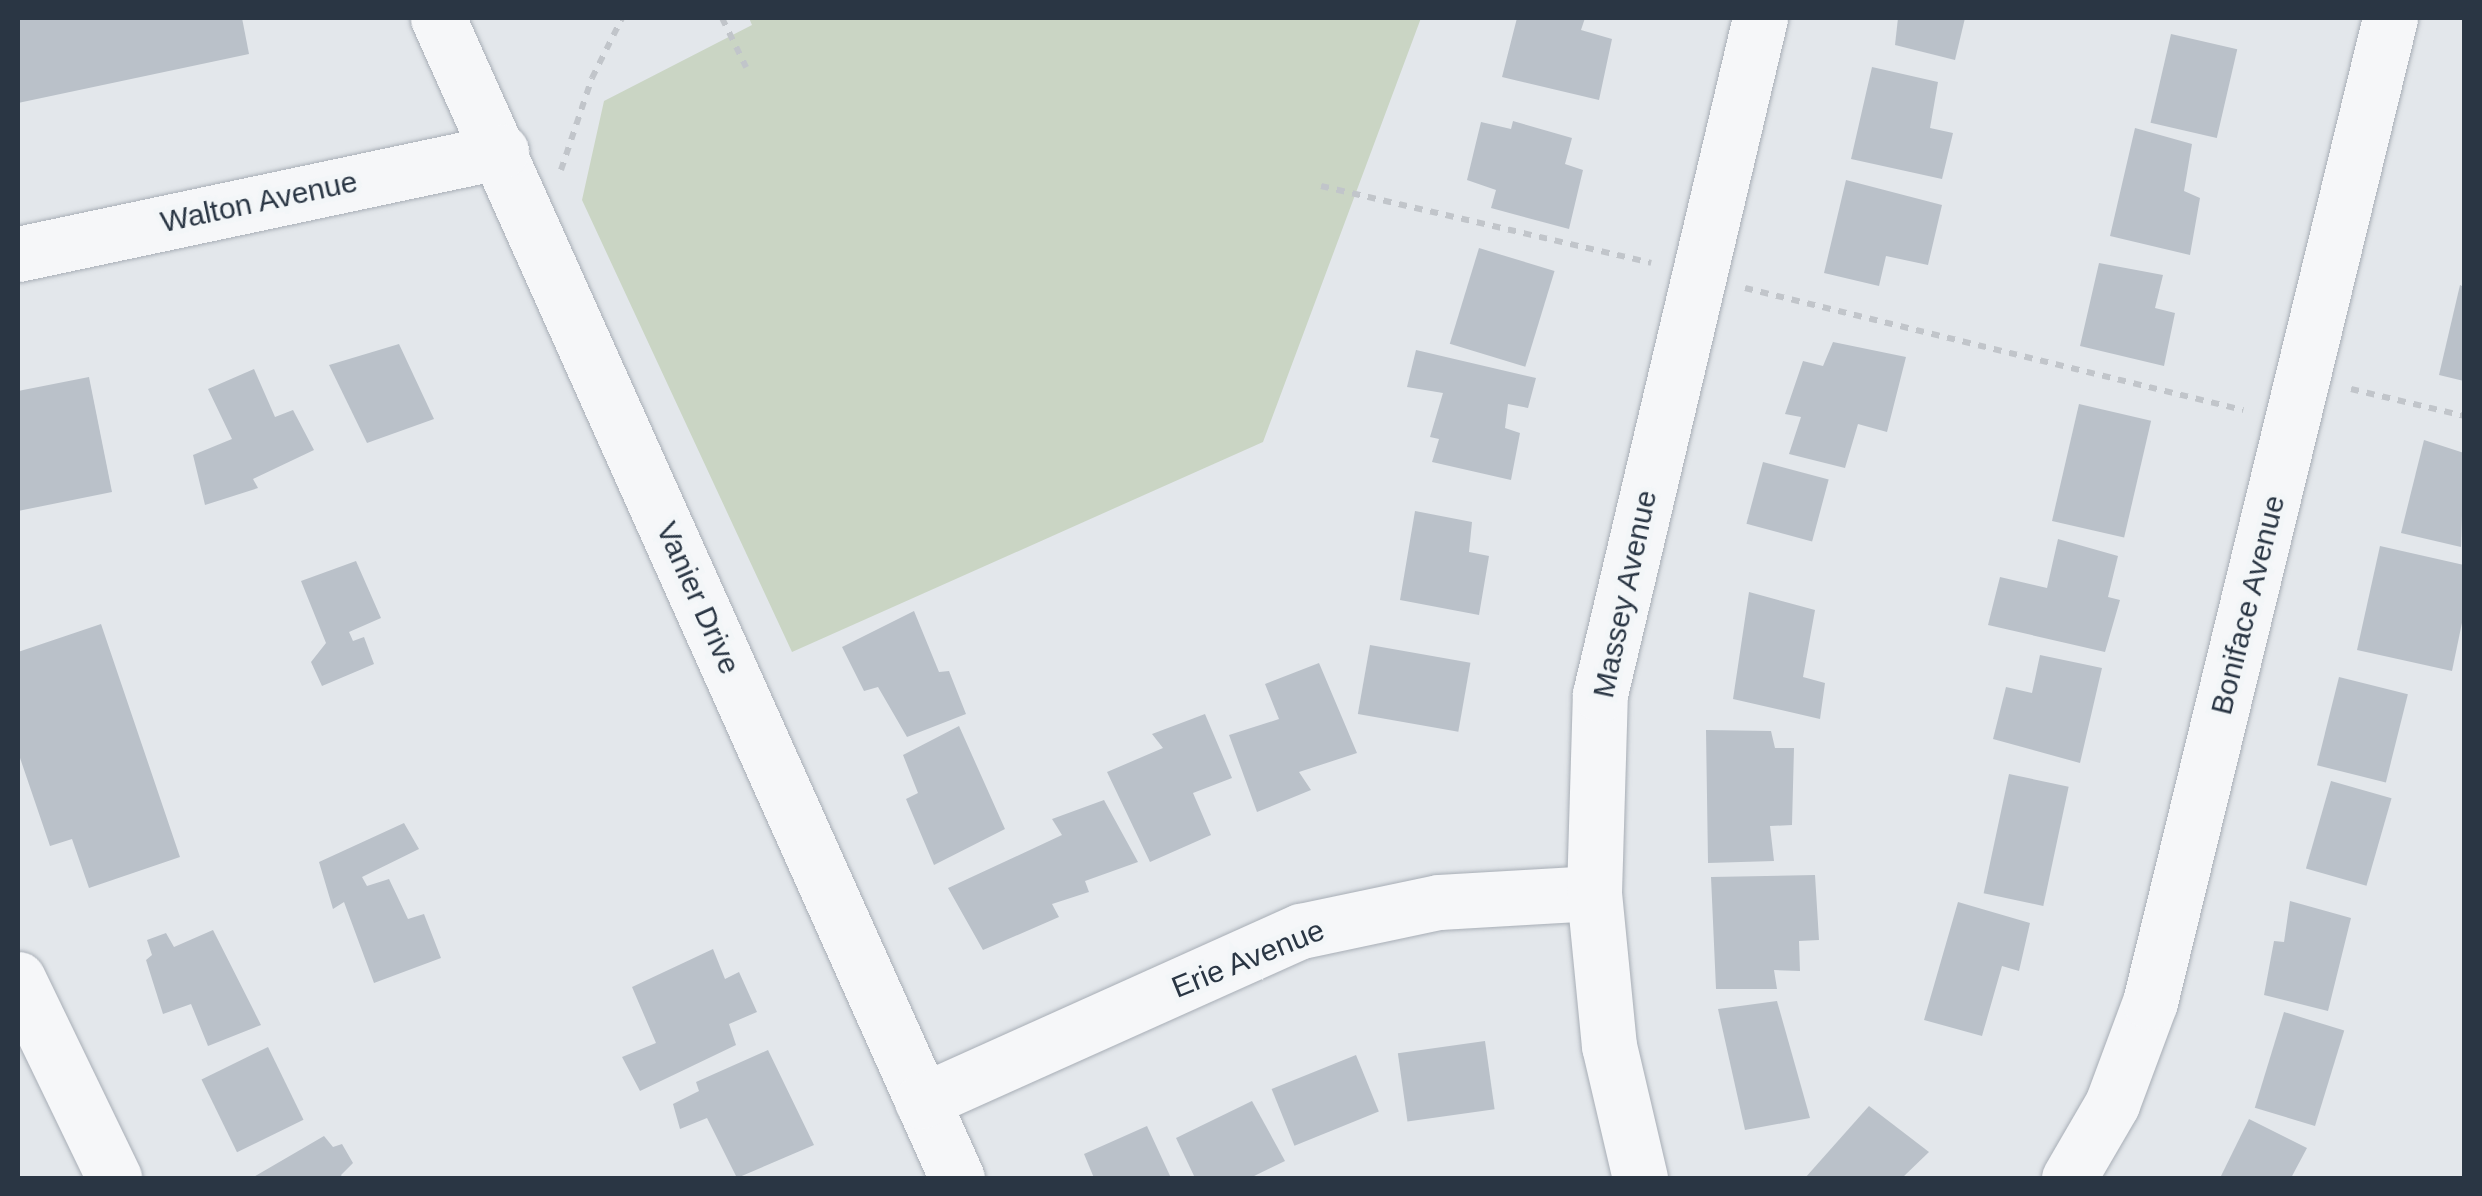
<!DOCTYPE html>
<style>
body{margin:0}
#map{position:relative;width:2482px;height:1196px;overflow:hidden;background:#e3e7eb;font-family:Arial,sans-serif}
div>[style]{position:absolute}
.green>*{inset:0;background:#cad5c4}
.building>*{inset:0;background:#bac1c9;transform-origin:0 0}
.path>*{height:6px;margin-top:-3px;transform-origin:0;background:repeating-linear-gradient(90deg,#c1c5ca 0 8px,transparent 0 16px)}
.roads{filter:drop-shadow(0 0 2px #a8aeb6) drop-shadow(0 0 2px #a8aeb6)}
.street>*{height:55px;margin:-27.5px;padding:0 27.5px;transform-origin:27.5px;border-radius:27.5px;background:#f6f7f9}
span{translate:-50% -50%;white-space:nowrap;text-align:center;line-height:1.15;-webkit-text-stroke:10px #f3f6f8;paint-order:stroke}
.street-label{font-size:30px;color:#2a3644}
.frame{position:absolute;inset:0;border:20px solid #2a3644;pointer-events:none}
</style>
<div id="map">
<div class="green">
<i style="clip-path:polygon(749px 18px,1421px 18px,1263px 442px,792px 652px,582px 200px,604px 101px,752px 25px)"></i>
</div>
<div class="building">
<i style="clip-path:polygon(18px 18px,242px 18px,249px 54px,18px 103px)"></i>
<i style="clip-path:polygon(1517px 18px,1585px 18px,1581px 30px,1612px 39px,1599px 100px,1502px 77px)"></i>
<i style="clip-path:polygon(1898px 18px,1965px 18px,1955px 60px,1895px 45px)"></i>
<i style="left:2171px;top:34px;width:68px;height:91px;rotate:13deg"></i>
<i style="clip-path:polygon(1872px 67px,1938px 82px,1930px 128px,1953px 133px,1942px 179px,1851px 159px)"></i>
<i style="clip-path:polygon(1513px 121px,1572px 138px,1565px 164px,1583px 170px,1569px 229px,1491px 208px,1496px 190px,1467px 180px,1481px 122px,1511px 129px)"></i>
<i style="clip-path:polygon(2135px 128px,2192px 144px,2184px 191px,2200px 198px,2190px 255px,2110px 236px)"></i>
<i style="clip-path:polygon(1846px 180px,1942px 205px,1928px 265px,1886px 256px,1879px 286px,1824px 273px)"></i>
<i style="left:1479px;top:248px;width:79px;height:100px;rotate:17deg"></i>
<i style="clip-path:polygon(2099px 263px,2163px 275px,2155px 308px,2175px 313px,2164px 366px,2080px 346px)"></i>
<i style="clip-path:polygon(2460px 285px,2464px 287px,2464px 381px,2439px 375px)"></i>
<i style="clip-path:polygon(1833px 342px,1906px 357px,1887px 432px,1858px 424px,1845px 468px,1789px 454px,1801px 417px,1785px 414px,1803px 361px,1823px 366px)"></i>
<i style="clip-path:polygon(399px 344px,434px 419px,367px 443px,329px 365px)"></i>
<i style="clip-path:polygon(1416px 350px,1536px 378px,1528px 408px,1508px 404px,1505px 428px,1520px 433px,1511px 480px,1432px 462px,1439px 439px,1430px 437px,1443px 393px,1407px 387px)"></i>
<i style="clip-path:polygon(254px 369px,275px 417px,293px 410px,314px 450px,253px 479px,258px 488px,205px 505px,193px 455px,232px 439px,208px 389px)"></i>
<i style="clip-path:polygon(89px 377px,112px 492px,18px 511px,18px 391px)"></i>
<i style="left:2079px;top:404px;width:74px;height:120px;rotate:13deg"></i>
<i style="clip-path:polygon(2424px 440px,2464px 453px,2461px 547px,2401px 533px)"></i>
<i style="left:1763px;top:462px;width:68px;height:64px;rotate:15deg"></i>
<i style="clip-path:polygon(1415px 511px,1472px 522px,1469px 552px,1489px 556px,1479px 615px,1400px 600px)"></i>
<i style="clip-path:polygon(2058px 539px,2118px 556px,2108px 597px,2120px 600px,2105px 652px,1988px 625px,2000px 577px,2047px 588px)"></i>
<i style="clip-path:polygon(2380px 546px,2464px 565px,2464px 613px,2452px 671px,2357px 650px)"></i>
<i style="clip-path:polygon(356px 561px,381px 618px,349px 632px,353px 641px,364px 637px,374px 664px,322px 686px,311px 662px,326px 643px,301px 581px)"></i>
<i style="clip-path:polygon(1749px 592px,1815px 610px,1803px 677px,1825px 683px,1820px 719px,1733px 699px)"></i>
<i style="clip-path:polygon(914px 611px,939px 672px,949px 671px,966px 714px,907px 737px,878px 687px,864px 691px,842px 647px)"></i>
<i style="clip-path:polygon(101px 624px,180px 857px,89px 888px,72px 839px,50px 846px,18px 752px,18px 652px)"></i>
<i style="left:1370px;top:645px;width:102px;height:70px;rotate:10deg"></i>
<i style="clip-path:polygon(2040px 655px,2102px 668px,2080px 763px,1993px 739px,2006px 687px,2032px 693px)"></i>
<i style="clip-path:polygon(1319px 663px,1357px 753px,1299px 772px,1311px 790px,1257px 812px,1229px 735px,1279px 719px,1265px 684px)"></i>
<i style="left:2339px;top:677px;width:71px;height:91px;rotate:14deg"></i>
<i style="clip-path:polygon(1205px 714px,1232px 778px,1193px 793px,1211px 835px,1150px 862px,1107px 772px,1163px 748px,1152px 734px)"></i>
<i style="clip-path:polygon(959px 726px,1005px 829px,934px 865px,906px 799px,918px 793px,903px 755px)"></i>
<i style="clip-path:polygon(1706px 730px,1771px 731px,1775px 748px,1794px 748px,1792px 825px,1770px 826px,1774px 861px,1708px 863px)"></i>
<i style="left:2009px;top:774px;width:61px;height:122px;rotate:12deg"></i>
<i style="left:2331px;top:781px;width:63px;height:91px;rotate:16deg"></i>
<i style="clip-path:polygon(1104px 800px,1138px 862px,1085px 881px,1089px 892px,1052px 904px,1059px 917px,983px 950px,948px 888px,1062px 835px,1052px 819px)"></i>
<i style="clip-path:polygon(404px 823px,419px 849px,362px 877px,367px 886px,389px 879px,408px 919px,424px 914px,441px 958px,374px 983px,344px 902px,333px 909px,319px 862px)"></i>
<i style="clip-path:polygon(1815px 875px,1819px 940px,1799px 941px,1800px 971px,1774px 970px,1777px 989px,1716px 989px,1711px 877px)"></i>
<i style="clip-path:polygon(2290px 901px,2351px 918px,2328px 1011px,2264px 995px,2274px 941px,2284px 942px)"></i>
<i style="clip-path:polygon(1958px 902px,2030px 923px,2019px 971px,2002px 966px,1982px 1036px,1924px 1020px)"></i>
<i style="clip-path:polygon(213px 930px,261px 1025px,208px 1046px,191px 1004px,163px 1014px,146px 960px,152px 955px,147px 940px,166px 933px,174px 947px)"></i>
<i style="clip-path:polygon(713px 949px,725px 979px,739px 972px,757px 1012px,729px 1024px,736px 1045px,640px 1091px,622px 1057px,656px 1043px,632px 987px)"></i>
<i style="clip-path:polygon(1777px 1001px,1810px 1118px,1745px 1130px,1718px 1009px)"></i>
<i style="left:2284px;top:1012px;width:63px;height:100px;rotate:17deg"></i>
<i style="left:1485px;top:1041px;width:69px;height:88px;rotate:82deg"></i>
<i style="left:268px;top:1047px;width:81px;height:74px;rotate:64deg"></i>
<i style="clip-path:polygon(768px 1050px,814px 1145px,737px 1178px,707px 1118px,680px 1129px,673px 1104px,699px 1091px,696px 1082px)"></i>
<i style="left:1356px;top:1055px;width:61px;height:91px;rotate:68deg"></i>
<i style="clip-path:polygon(1252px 1101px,1285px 1161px,1250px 1178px,1195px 1178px,1176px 1138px)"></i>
<i style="clip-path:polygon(1869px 1106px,1929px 1152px,1902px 1178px,1805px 1178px)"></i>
<i style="clip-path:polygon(2249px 1119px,2307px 1148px,2291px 1178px,2220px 1178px)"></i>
<i style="clip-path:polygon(1147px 1126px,1171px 1178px,1094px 1178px,1084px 1154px)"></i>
<i style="clip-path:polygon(324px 1136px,333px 1147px,342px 1144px,353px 1163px,341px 1175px,343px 1178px,252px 1178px)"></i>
</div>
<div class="path">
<i style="left:722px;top:18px;width:55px;rotate:63.9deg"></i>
<i style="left:561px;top:170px;width:97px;rotate:-71.4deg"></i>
<i style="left:592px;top:78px;width:67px;rotate:-63.4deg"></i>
<i style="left:1321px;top:186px;width:339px;rotate:13.1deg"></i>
<i style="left:1745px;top:288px;width:513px;rotate:13.77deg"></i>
<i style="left:2351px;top:389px;width:116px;rotate:13.4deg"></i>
</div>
<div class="roads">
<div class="street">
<i style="left:438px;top:18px;width:1271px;rotate:65.9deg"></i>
<i style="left:18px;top:254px;width:494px;rotate:-12deg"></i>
<i style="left:18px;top:979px;width:221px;rotate:64.2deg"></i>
<i style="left:922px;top:1101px;width:415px;rotate:-24.2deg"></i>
<i style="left:1301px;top:931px;width:141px;rotate:-11.9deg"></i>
<i style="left:1439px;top:902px;width:155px;rotate:-3.3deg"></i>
<i style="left:1640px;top:1178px;width:136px;rotate:-103.2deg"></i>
<i style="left:1609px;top:1046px;width:154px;rotate:-95.6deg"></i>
<i style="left:1594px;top:893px;width:199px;rotate:-88.3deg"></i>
<i style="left:1600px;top:694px;width:695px;rotate:-76.68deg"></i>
<i style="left:2069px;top:1178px;width:86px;rotate:-59.8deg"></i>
<i style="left:2112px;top:1104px;width:109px;rotate:-69.6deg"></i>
<i style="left:2150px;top:1002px;width:1013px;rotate:-76.29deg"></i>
</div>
</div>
<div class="street-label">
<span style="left:259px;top:202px;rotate:-12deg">Walton Avenue</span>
<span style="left:1625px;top:594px;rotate:-78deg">Massey Avenue</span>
<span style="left:698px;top:598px;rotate:66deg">Vanier Drive</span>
<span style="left:2248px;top:605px;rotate:-76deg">Boniface Avenue</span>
<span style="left:1248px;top:959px;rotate:-22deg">Erie Avenue</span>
</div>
<div class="frame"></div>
</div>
